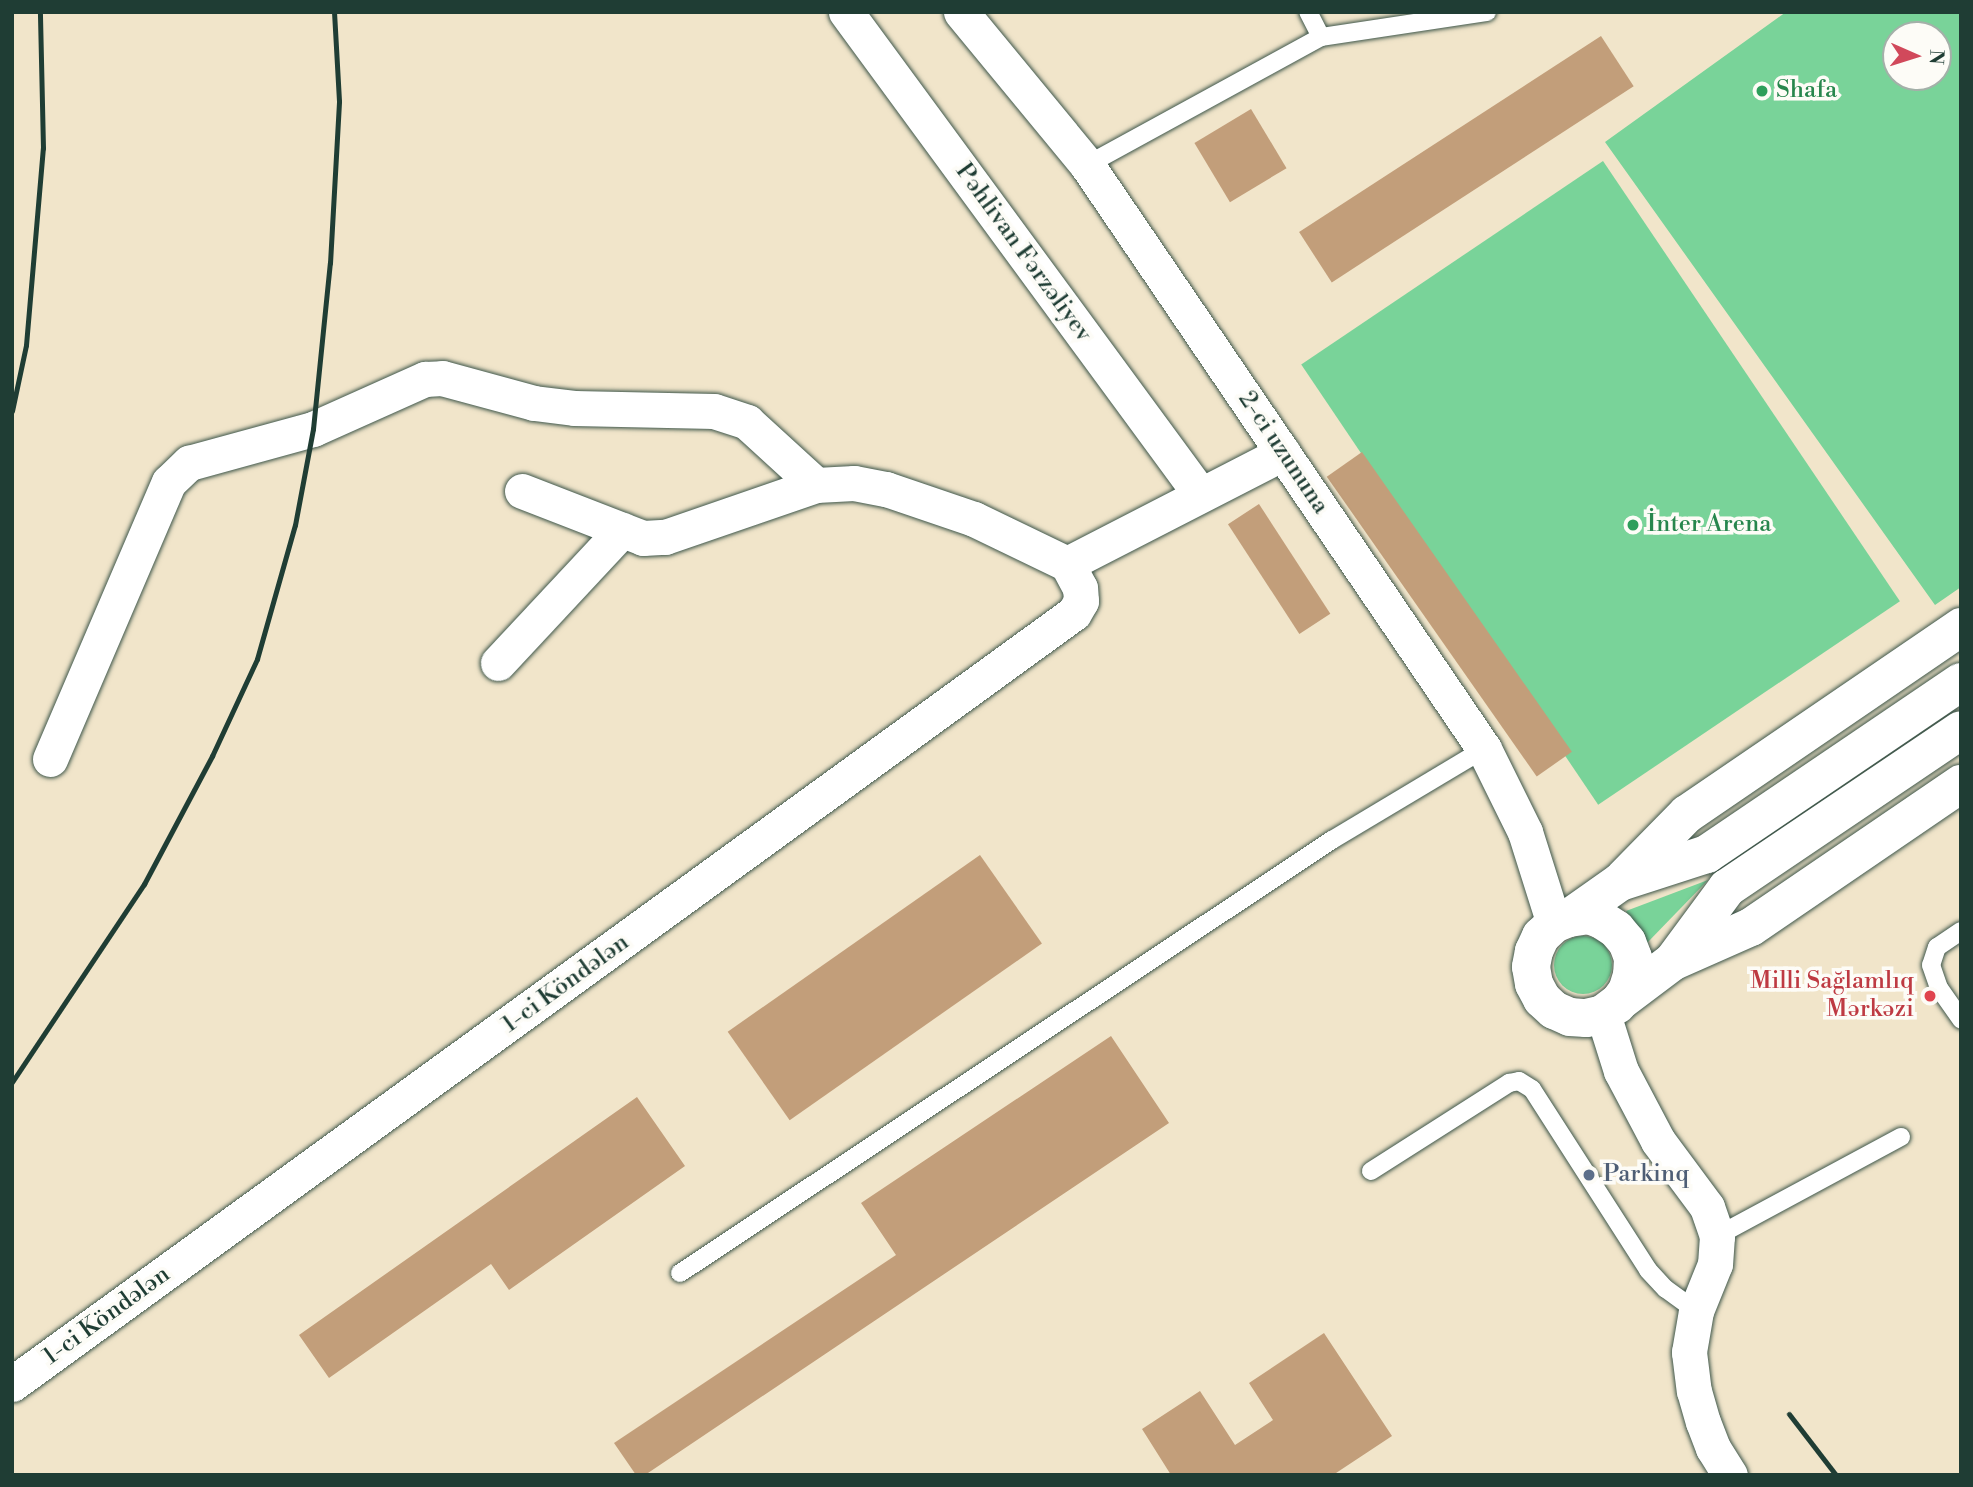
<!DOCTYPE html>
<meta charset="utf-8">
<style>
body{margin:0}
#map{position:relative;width:1973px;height:1487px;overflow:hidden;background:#f1e5ca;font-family:"Libre Bodoni",serif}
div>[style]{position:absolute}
.green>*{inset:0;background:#79d399;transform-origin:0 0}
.round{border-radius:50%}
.building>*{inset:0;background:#c29e7a;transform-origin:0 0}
.roads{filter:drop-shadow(0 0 2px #3e564a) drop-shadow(0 0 2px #3e564a)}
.lane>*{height:18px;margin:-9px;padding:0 9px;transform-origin:9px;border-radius:9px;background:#fff}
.street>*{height:35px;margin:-17.5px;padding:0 17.5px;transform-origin:17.5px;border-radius:17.5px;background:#fff}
.secondary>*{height:38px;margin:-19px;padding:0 19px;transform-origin:19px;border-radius:19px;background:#fff}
.rail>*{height:5px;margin:-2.5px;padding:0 2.5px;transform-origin:2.5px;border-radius:2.5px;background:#1f3d34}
.dots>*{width:19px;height:19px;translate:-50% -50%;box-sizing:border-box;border:4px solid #fdfcf7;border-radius:50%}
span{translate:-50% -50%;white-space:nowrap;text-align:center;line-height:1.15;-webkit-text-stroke:7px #fdfcf7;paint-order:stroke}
.leisure-label{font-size:24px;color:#27864d}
.left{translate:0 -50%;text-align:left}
.street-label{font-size:24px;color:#1f3d34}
.health-label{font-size:24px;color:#be3a42}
.right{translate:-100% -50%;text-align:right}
.service-label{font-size:24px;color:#4e5e75}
.frame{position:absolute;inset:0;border:14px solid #1f3d34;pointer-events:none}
.north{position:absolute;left:1882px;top:21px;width:70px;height:70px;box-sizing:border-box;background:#fdfcf7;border:2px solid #a4b0a9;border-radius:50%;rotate:93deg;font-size:19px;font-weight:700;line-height:28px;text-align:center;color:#1f3d34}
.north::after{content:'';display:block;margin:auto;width:24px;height:32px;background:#d1495b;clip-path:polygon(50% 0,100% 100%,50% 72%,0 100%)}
</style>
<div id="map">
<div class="green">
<i style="clip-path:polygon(evenodd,1786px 12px,1961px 12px,1961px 587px,1935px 605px,1605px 142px,1786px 12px,1896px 35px,1938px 35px,1938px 77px,1896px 77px,1896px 35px)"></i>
<i style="left:1603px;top:161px;width:531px;height:364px;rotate:56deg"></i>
<i style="clip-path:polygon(1708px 880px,1647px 943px,1626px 911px)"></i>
<i class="round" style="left:1554px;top:936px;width:58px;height:58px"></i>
</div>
<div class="building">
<i style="left:1601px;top:36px;width:60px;height:360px;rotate:57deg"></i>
<i style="left:1251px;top:109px;width:69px;height:66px;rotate:59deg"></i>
<i style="left:1362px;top:452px;width:366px;height:43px;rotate:55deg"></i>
<i style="left:1259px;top:504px;width:131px;height:37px;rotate:57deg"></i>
<i style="left:980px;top:855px;width:108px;height:308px;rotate:55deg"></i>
<i style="clip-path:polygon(1111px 1036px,1169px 1123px,645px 1475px,636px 1475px,614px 1443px,896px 1255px,861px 1203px)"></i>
<i style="clip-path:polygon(637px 1097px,685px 1166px,509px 1290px,491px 1264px,329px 1378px,299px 1335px)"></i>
<i style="clip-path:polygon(1324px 1333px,1392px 1436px,1333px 1475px,1171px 1475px,1142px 1429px,1200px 1391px,1235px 1445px,1273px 1420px,1249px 1383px)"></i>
</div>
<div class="roads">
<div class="lane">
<i style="left:1321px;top:37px;width:168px;rotate:-8.6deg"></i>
<i style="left:1087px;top:165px;width:267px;rotate:-28.7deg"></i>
<i style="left:1321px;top:37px;width:28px;rotate:-117deg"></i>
<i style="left:1961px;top:931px;width:29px;rotate:146deg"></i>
<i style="left:1937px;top:947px;width:19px;rotate:108deg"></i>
<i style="left:1931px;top:965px;width:24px;rotate:71deg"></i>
<i style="left:1939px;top:988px;width:39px;rotate:55deg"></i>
<i style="left:1371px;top:1171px;width:164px;rotate:-32.5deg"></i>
<i style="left:1509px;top:1083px;width:10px;rotate:-11deg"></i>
<i style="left:1519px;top:1081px;width:15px;rotate:32deg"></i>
<i style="left:1532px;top:1089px;width:215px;rotate:57.3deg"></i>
<i style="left:1648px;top:1270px;width:26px;rotate:47deg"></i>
<i style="left:1666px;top:1289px;width:37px;rotate:36deg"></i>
<i style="left:1717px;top:1236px;width:209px;rotate:-28.3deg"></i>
<i style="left:680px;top:1273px;width:783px;rotate:-33.59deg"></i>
<i style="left:1332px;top:840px;width:177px;rotate:-30.9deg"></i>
</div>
<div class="street">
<i style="left:846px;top:12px;width:598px;rotate:53.7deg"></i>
<i style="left:961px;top:12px;width:198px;rotate:50.5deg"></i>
<i style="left:1087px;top:165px;width:706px;rotate:55.79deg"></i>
<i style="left:1484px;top:749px;width:93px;rotate:63.7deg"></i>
<i style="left:1525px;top:832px;width:96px;rotate:72.5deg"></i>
<i style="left:522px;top:491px;width:130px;rotate:21.2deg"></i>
<i style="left:643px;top:538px;width:22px;rotate:-3deg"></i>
<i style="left:665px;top:537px;width:160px;rotate:-19deg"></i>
<i style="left:816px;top:485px;width:38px;rotate:-3deg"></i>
<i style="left:854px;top:483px;width:33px;rotate:11deg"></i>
<i style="left:886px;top:489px;width:93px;rotate:18.8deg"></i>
<i style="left:974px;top:519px;width:103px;rotate:25.8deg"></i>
<i style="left:1067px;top:564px;width:243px;rotate:-27.2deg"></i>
<i style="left:498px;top:663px;width:182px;rotate:-47deg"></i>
<i style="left:50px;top:759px;width:301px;rotate:-66.8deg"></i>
<i style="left:169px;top:482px;width:28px;rotate:-44deg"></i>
<i style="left:189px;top:463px;width:129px;rotate:-15.3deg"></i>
<i style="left:313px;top:429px;width:123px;rotate:-24.1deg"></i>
<i style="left:425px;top:379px;width:17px;rotate:-3deg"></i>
<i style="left:442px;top:378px;width:95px;rotate:15.2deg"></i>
<i style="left:534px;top:403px;width:40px;rotate:7.1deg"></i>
<i style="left:574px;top:408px;width:140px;rotate:1.2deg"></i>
<i style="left:714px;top:411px;width:35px;rotate:18deg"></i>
<i style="left:747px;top:422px;width:93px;rotate:42.4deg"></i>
<i style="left:1603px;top:1014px;width:60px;rotate:72.5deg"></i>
<i style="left:1621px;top:1071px;width:79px;rotate:62.1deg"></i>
<i style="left:1658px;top:1141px;width:82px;rotate:53.4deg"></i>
<i style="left:1707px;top:1207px;width:31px;rotate:71deg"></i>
<i style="left:1717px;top:1236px;width:28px;rotate:94deg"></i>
<i style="left:1715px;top:1264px;width:51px;rotate:112deg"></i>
<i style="left:1696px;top:1311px;width:42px;rotate:99.7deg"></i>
<i style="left:1689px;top:1352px;width:39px;rotate:83deg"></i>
<i style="left:1694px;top:1391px;width:32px;rotate:74deg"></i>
<i style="left:1703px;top:1422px;width:28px;rotate:69deg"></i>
<i style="left:1713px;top:1448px;width:32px;rotate:58deg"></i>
<i style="left:12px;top:1384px;width:1312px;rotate:-35.98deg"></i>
<i style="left:1074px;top:613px;width:14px;rotate:-60deg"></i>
<i style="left:1081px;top:601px;width:13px;rotate:-94deg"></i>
<i style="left:1080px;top:588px;width:27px;rotate:-118deg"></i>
</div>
<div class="secondary">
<i style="left:1961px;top:682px;width:307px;rotate:145.9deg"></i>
<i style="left:1707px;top:854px;width:91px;rotate:162.2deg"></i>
<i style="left:1620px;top:882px;width:62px;rotate:144.8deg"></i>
<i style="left:1569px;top:918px;width:16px;rotate:158deg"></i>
<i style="left:1554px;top:924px;width:18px;rotate:137deg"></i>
<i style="left:1541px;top:936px;width:17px;rotate:115deg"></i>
<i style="left:1534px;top:951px;width:16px;rotate:101deg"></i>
<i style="left:1531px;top:967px;width:17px;rotate:80deg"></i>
<i style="left:1534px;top:984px;width:17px;rotate:62deg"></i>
<i style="left:1542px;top:999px;width:16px;rotate:43deg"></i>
<i style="left:1554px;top:1010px;width:17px;rotate:24deg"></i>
<i style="left:1570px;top:1017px;width:16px;rotate:4deg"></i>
<i style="left:1586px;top:1018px;width:17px;rotate:-13deg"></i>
<i style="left:1603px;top:1014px;width:86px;rotate:-37deg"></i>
<i style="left:1672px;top:962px;width:86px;rotate:-23.9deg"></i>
<i style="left:1751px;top:927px;width:254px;rotate:-34.3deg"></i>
<i style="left:1624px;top:878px;width:90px;rotate:-45.5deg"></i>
<i style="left:1687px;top:814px;width:332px;rotate:-34.3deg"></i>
<i style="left:1569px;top:918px;width:20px;rotate:-9deg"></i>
<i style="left:1589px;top:915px;width:14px;rotate:21deg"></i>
<i style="left:1602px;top:920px;width:17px;rotate:33deg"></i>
<i style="left:1616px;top:929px;width:17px;rotate:50deg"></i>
<i style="left:1627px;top:942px;width:17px;rotate:69deg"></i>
<i style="left:1633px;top:958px;width:17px;rotate:93deg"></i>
<i style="left:1632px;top:975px;width:17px;rotate:107deg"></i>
<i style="left:1627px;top:991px;width:17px;rotate:126deg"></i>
<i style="left:1673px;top:961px;width:91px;rotate:-53.5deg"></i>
<i style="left:1727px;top:888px;width:282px;rotate:-34deg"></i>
</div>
</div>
<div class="rail">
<i style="left:12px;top:411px;width:67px;rotate:-78deg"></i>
<i style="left:26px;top:345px;width:198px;rotate:-85.1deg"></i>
<i style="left:43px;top:148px;width:136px;rotate:-91.3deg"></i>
<i style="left:12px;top:1082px;width:238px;rotate:-56.3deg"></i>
<i style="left:144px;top:884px;width:145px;rotate:-62deg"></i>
<i style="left:212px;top:756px;width:107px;rotate:-65.1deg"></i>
<i style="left:257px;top:659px;width:139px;rotate:-74.2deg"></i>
<i style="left:295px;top:525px;width:98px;rotate:-79.4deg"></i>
<i style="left:313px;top:429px;width:167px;rotate:-84.2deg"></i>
<i style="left:330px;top:263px;width:162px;rotate:-86.8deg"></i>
<i style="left:339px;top:101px;width:89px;rotate:-93.2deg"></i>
<i style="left:1789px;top:1414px;width:77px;rotate:52.4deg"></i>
</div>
<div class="dots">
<i style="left:1762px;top:91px;background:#2e9e5b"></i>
<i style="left:1633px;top:525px;background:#2e9e5b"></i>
<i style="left:1930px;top:996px;background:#e0444e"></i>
<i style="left:1589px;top:1175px;background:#5c6f8a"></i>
</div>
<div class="leisure-label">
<span class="left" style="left:1776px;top:91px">Shafa</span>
<span class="left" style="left:1647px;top:525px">İnter Arena</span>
</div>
<div class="street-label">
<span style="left:1023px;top:253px;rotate:54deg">Pəhlivan Fərzəliyev</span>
<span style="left:1283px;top:453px;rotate:56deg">2-ci uzununa</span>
<span style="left:566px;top:984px;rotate:-36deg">1-ci Köndələn</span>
<span style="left:107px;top:1316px;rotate:-36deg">1-ci Köndələn</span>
</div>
<div class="health-label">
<span class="right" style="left:1914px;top:996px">Milli Sağlamlıq<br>Mərkəzi</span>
</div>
<div class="service-label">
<span class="left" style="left:1603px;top:1175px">Parkinq</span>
</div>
<div class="frame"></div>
<div class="north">N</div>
</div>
